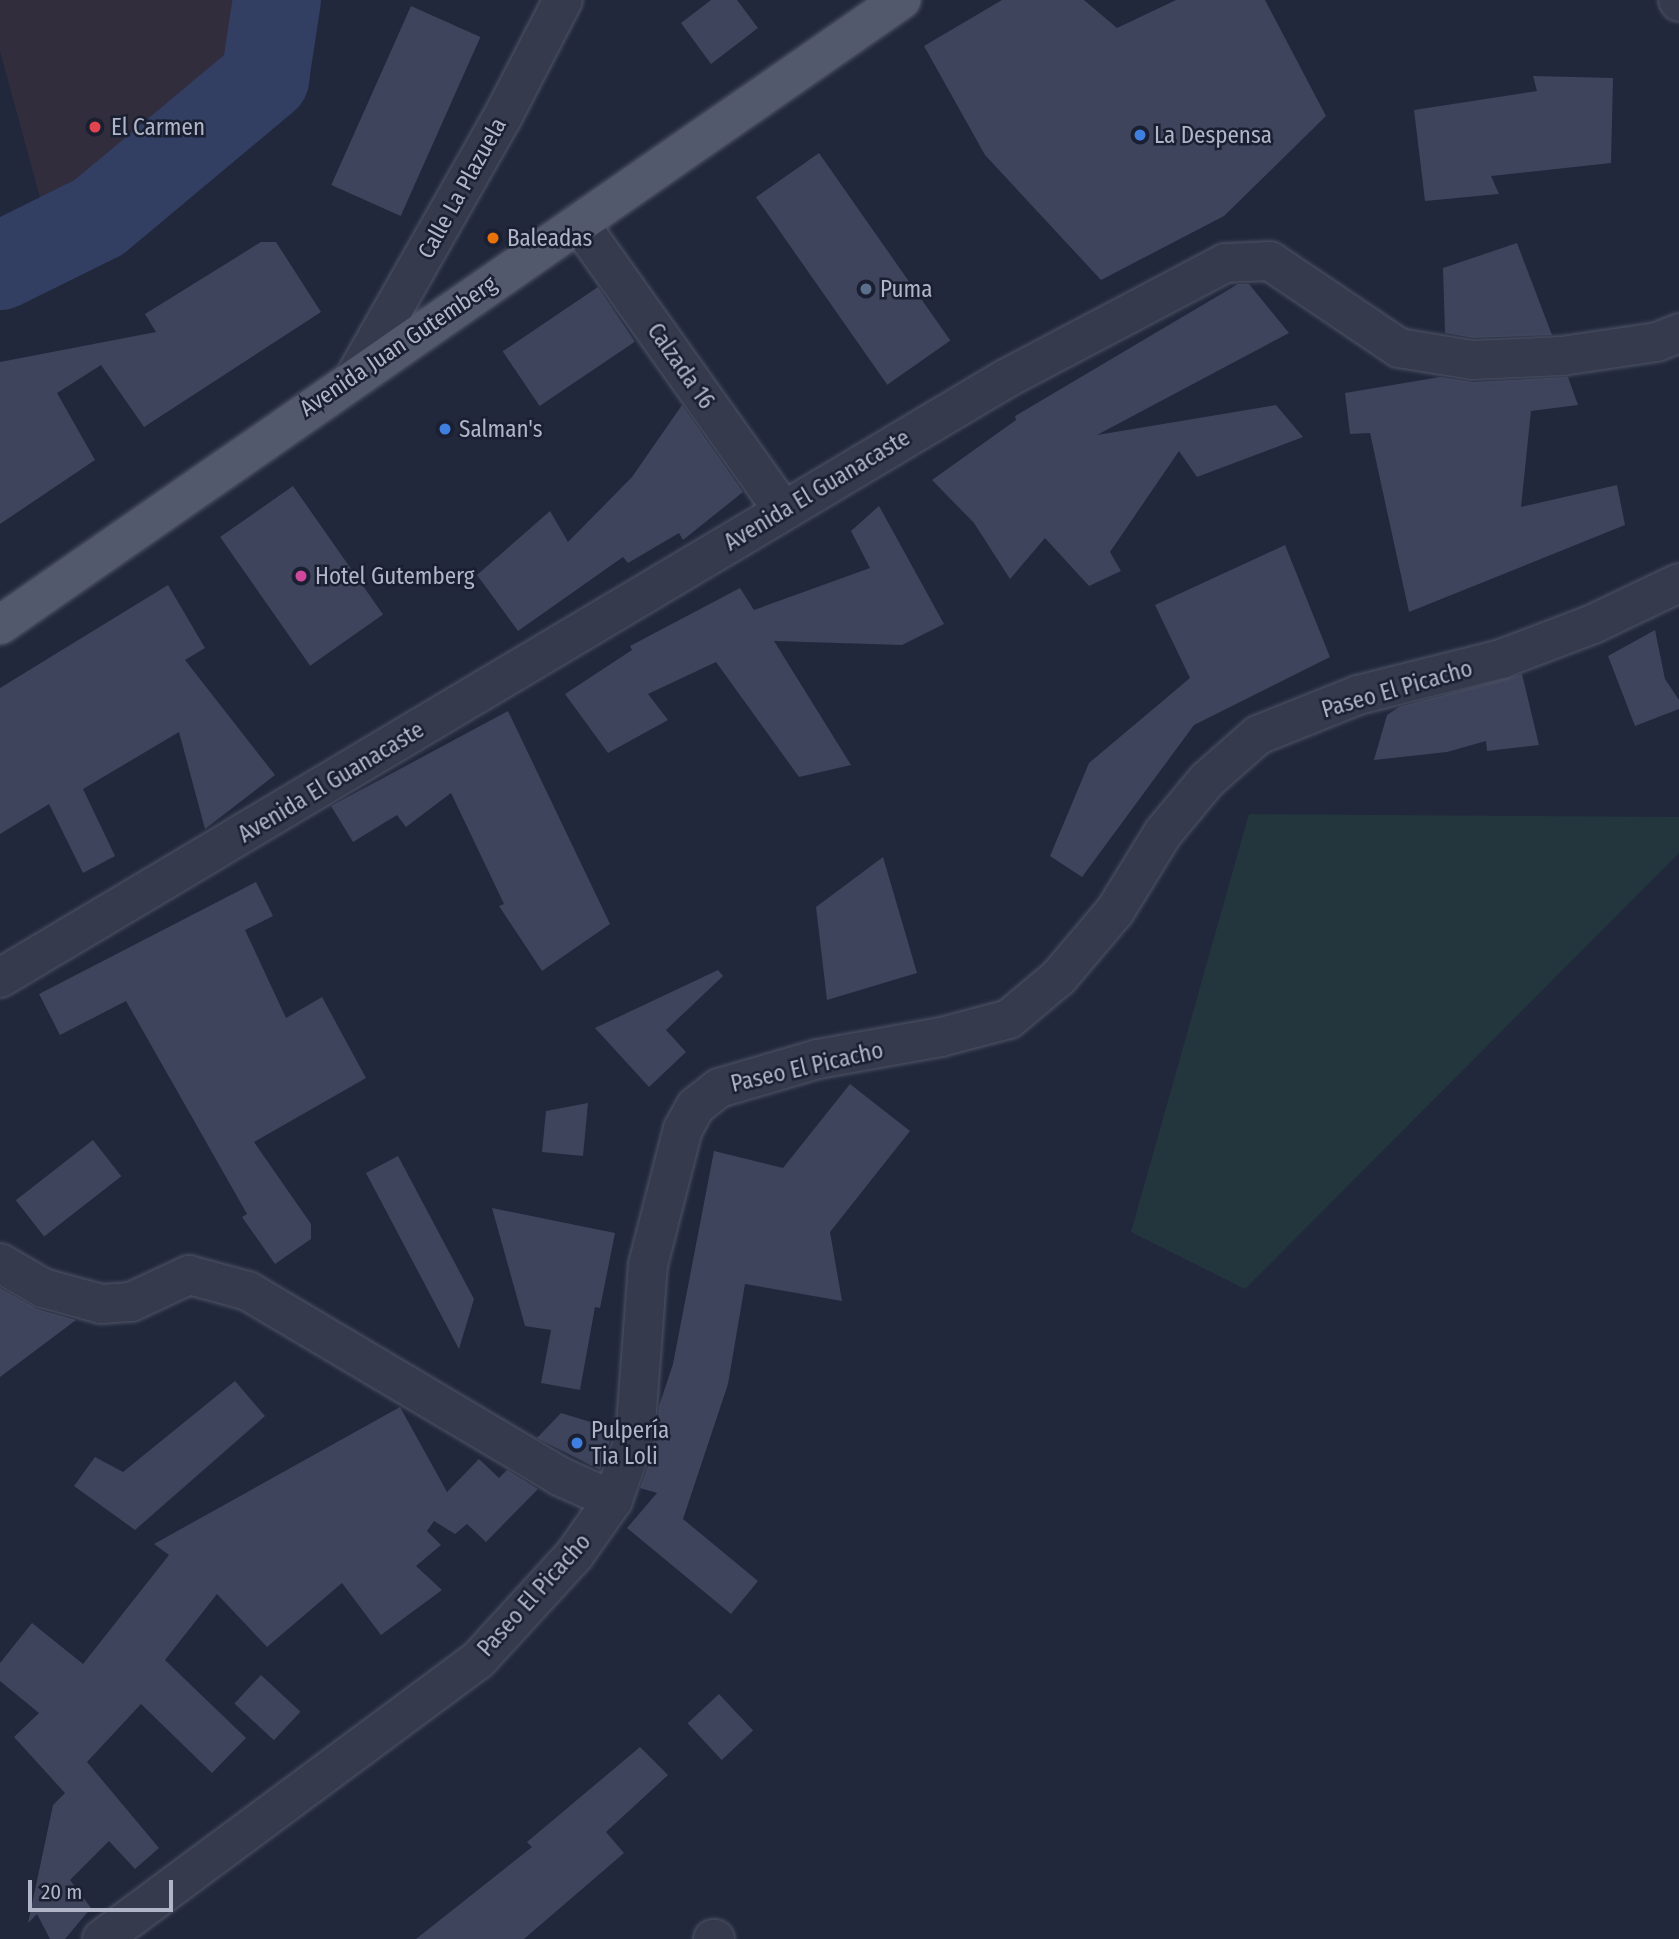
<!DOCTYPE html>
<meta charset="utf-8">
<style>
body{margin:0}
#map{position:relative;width:1679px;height:1939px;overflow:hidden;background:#21283c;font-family:"Fira Sans Condensed",sans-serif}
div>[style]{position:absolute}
.medical>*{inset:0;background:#322d3d}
.green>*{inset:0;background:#23363d}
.river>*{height:88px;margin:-44px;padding:0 44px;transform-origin:44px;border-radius:44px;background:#323e62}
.building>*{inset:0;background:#3d445c;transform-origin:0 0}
.roads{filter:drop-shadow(0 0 2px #505567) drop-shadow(0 0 2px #505567)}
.minor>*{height:38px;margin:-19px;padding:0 19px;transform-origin:19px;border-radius:19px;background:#353b4c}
.major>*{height:38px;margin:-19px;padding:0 19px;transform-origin:19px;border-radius:19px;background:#53596c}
.dots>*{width:19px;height:19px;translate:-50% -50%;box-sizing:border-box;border:4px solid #1a2031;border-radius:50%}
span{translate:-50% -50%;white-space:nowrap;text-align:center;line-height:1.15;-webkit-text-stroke:5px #1a2031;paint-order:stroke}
.poi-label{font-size:23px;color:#b0b5c8}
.left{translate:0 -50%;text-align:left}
.street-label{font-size:23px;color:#b0b5c8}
.scale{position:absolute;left:28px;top:1880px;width:145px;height:32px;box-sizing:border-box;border:4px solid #b0b5c8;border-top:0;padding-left:9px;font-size:21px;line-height:24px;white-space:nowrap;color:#b0b5c8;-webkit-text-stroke:5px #1a2031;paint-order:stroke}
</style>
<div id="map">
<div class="medical">
<i style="clip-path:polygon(0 0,255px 0,245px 66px,96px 189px,41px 201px,0 51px)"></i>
</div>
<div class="green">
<i style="clip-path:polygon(1249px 814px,1679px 817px,1679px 853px,1245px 1289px,1131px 1232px)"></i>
</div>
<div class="river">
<i style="left:0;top:266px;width:110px;rotate:-26.3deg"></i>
<i style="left:99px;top:217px;width:217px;rotate:-39.9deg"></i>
<i style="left:265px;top:78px;width:79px;rotate:-81.3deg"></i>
</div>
<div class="building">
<i style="clip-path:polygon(711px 0,737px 0,758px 28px,711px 64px,681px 23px)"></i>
<i style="clip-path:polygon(1002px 0,1084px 0,1117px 28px,1176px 0,1265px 0,1326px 116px,1224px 216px,1101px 280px,985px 155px,924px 46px)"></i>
<i style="left:411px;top:6px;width:76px;height:196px;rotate:24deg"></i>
<i style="clip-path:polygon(1533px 76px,1613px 78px,1611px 163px,1491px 176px,1499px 194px,1425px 201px,1414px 110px,1537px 91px)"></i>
<i style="left:819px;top:153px;width:229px;height:77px;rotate:55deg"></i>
<i style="clip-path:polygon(261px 242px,276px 242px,321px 312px,144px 427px,101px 365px,57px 393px,95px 460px,0 524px,0 362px,156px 332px,145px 314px)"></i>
<i style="clip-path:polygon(1517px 243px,1552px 335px,1473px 338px,1445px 333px,1443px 268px)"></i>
<i style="clip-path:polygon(1238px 284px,1249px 284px,1289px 333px,1097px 435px,1276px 405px,1303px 437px,1197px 477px,1179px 451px,1110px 552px,1121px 571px,1089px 586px,1045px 538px,1010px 579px,974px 523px,932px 480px,1016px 420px,1015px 416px)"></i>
<i style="left:598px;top:287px;width:66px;height:115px;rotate:56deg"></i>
<i style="clip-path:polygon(1440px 377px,1473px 382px,1568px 377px,1578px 405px,1531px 411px,1521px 507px,1617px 485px,1625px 525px,1409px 612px,1370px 433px,1350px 434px,1345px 393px)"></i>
<i style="clip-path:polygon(682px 405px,743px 492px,683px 540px,679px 533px,628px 563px,623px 557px,518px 631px,477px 575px,550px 511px,568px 542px,632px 477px)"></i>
<i style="left:293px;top:486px;width:157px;height:89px;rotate:55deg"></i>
<i style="clip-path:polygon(879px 506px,944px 624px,902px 645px,774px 641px,851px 765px,799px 777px,716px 662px,648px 694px,668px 720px,608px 753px,565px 694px,632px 650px,630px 646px,740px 588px,754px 610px,870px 568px,851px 531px)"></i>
<i style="clip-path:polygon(1285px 545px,1330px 657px,1194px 725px,1082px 877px,1050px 856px,1089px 763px,1190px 678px,1155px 605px)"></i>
<i style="clip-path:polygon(168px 585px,205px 648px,185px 660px,275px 775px,205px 829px,179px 732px,83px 789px,115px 856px,83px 873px,49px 804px,0 834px,0 688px)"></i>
<i style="clip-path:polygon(1655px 630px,1665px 679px,1679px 700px,1679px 709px,1635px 726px,1608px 656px)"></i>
<i style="clip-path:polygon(1522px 674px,1539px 745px,1487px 751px,1486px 741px,1447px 752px,1374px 760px,1387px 715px,1399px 707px)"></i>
<i style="clip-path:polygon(508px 711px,610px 924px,542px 971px,499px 906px,504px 904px,451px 793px,406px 827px,397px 815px,353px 842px,331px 806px)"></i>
<i style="clip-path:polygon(883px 857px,917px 973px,827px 1000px,816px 907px)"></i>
<i style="clip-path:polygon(256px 882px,273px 916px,245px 930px,286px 1018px,322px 997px,366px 1078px,254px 1142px,311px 1224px,311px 1239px,275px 1264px,242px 1217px,247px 1214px,126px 1001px,60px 1035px,39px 994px)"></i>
<i style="clip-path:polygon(718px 970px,723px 976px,666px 1030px,686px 1052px,649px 1087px,595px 1028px)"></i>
<i style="clip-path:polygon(850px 1084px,910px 1131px,830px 1232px,842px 1301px,745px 1284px,728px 1384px,683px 1519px,758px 1581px,731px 1614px,627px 1528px,657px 1493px,640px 1488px,656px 1444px,659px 1406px,673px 1364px,714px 1151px,783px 1168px)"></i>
<i style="clip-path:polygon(588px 1103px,583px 1156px,542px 1152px,546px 1111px)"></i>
<i style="left:93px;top:1140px;width:46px;height:98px;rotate:52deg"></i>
<i style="clip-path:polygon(398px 1156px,474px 1299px,459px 1349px,366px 1173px)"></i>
<i style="clip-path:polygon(492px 1208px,615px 1233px,600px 1308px,595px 1307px,580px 1390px,541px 1383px,551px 1330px,525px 1326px)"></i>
<i style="clip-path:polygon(0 1288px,37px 1309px,76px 1320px,0 1377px)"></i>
<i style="clip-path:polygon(235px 1381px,265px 1416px,135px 1530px,74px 1486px,95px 1457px,123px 1472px)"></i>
<i style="clip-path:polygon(400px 1407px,447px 1492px,479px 1459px,499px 1478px,507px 1470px,538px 1489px,486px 1542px,467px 1524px,455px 1534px,434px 1521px,427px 1531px,441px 1545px,416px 1566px,442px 1590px,381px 1635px,342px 1583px,267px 1647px,217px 1594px,165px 1660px,246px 1738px,212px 1773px,141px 1704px,87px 1762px,159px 1848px,135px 1869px,109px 1841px,70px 1880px,91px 1908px,65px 1939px,50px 1939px,37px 1914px,28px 1923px,53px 1805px,65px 1793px,14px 1737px,39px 1713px,0 1681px,0 1663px,32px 1623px,83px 1664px,169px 1555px,154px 1544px)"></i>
<i style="clip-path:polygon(561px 1413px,614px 1429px,600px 1470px,537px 1438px)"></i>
<i style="left:261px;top:1675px;width:54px;height:39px;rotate:43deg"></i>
<i style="left:719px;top:1694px;width:50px;height:43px;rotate:47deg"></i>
<i style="clip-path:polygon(640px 1747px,668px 1775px,606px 1832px,624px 1853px,524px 1939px,416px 1939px,532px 1847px,527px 1842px)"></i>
</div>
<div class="roads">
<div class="minor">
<i style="left:1678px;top:0;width:2px;rotate:63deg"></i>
<i style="left:579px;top:223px;width:352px;rotate:54.6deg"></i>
<i style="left:357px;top:373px;width:293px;rotate:-60.4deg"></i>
<i style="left:502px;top:118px;width:133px;rotate:-62.7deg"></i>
<i style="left:0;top:978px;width:1172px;rotate:-30.79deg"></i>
<i style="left:1007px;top:378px;width:246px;rotate:-27.8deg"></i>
<i style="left:1225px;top:263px;width:45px;rotate:-2.5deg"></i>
<i style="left:1270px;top:261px;width:156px;rotate:34deg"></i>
<i style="left:1399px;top:348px;width:74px;rotate:9.3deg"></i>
<i style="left:1472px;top:360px;width:90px;rotate:-2.5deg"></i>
<i style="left:1562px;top:356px;width:96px;rotate:-8.4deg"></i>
<i style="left:1657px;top:342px;width:24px;rotate:-22deg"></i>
<i style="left:0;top:1263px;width:50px;rotate:30.2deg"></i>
<i style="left:43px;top:1288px;width:60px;rotate:15.4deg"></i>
<i style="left:101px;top:1304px;width:30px;rotate:-4deg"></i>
<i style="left:131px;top:1302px;width:64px;rotate:-25deg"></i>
<i style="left:189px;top:1275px;width:61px;rotate:15.2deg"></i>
<i style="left:248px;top:1291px;width:362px;rotate:30.7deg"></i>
<i style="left:559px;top:1476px;width:59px;rotate:24deg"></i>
<i style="left:102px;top:1939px;width:468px;rotate:-36.6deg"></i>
<i style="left:478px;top:1660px;width:144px;rotate:-47.5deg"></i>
<i style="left:575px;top:1554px;width:66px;rotate:-54.9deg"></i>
<i style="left:613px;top:1500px;width:67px;rotate:-70.8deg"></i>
<i style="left:635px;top:1437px;width:172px;rotate:-85.7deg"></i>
<i style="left:648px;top:1265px;width:140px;rotate:-75.6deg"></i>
<i style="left:683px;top:1129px;width:26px;rotate:-61deg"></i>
<i style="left:696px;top:1106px;width:29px;rotate:-38deg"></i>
<i style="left:719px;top:1088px;width:103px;rotate:-16.3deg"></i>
<i style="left:818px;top:1059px;width:125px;rotate:-10.1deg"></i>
<i style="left:941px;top:1037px;width:70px;rotate:-14.8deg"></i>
<i style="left:1009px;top:1019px;width:65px;rotate:-40deg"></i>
<i style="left:1059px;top:977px;width:87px;rotate:-49.7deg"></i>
<i style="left:1115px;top:911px;width:92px;rotate:-58.4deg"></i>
<i style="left:1163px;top:833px;width:69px;rotate:-50.3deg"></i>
<i style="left:1207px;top:780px;width:68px;rotate:-41.4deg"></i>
<i style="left:1258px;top:735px;width:108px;rotate:-21.8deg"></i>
<i style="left:1358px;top:695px;width:147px;rotate:-14.1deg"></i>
<i style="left:1501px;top:659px;width:98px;rotate:-20.8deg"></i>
<i style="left:1593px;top:624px;width:95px;rotate:-25.5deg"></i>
<i style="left:713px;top:1939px;width:2px"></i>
</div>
<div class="major">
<i style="left:0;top:625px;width:1097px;rotate:-34.75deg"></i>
</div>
</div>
<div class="dots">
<i style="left:95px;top:127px;background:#e0444e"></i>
<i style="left:1140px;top:135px;background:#3f7fe0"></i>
<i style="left:493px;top:238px;background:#e8710a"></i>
<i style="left:866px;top:289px;background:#5c6f8a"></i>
<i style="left:445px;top:429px;background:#3f7fe0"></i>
<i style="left:301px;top:576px;background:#d1479c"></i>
<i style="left:577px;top:1443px;background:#3f7fe0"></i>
</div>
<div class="poi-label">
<span class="left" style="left:111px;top:127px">El Carmen</span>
<span class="left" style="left:1154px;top:135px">La Despensa</span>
<span class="left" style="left:507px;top:238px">Baleadas</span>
<span class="left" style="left:880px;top:289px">Puma</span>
<span class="left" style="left:459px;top:429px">Salman's</span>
<span class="left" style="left:315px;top:576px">Hotel Gutemberg</span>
<span class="left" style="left:591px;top:1443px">Pulpería<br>Tia Loli</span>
</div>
<div class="street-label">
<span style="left:462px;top:188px;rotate:-61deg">Calle La Plazuela</span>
<span style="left:398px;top:346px;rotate:-34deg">Avenida Juan Gutemberg</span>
<span style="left:681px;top:366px;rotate:55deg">Calzada 16</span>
<span style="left:817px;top:490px;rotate:-31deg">Avenida El Guanacaste</span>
<span style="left:1397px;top:689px;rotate:-16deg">Paseo El Picacho</span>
<span style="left:331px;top:782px;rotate:-31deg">Avenida El Guanacaste</span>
<span style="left:807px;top:1067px;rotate:-13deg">Paseo El Picacho</span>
<span style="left:534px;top:1595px;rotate:-48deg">Paseo El Picacho</span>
</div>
<div class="scale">20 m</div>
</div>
